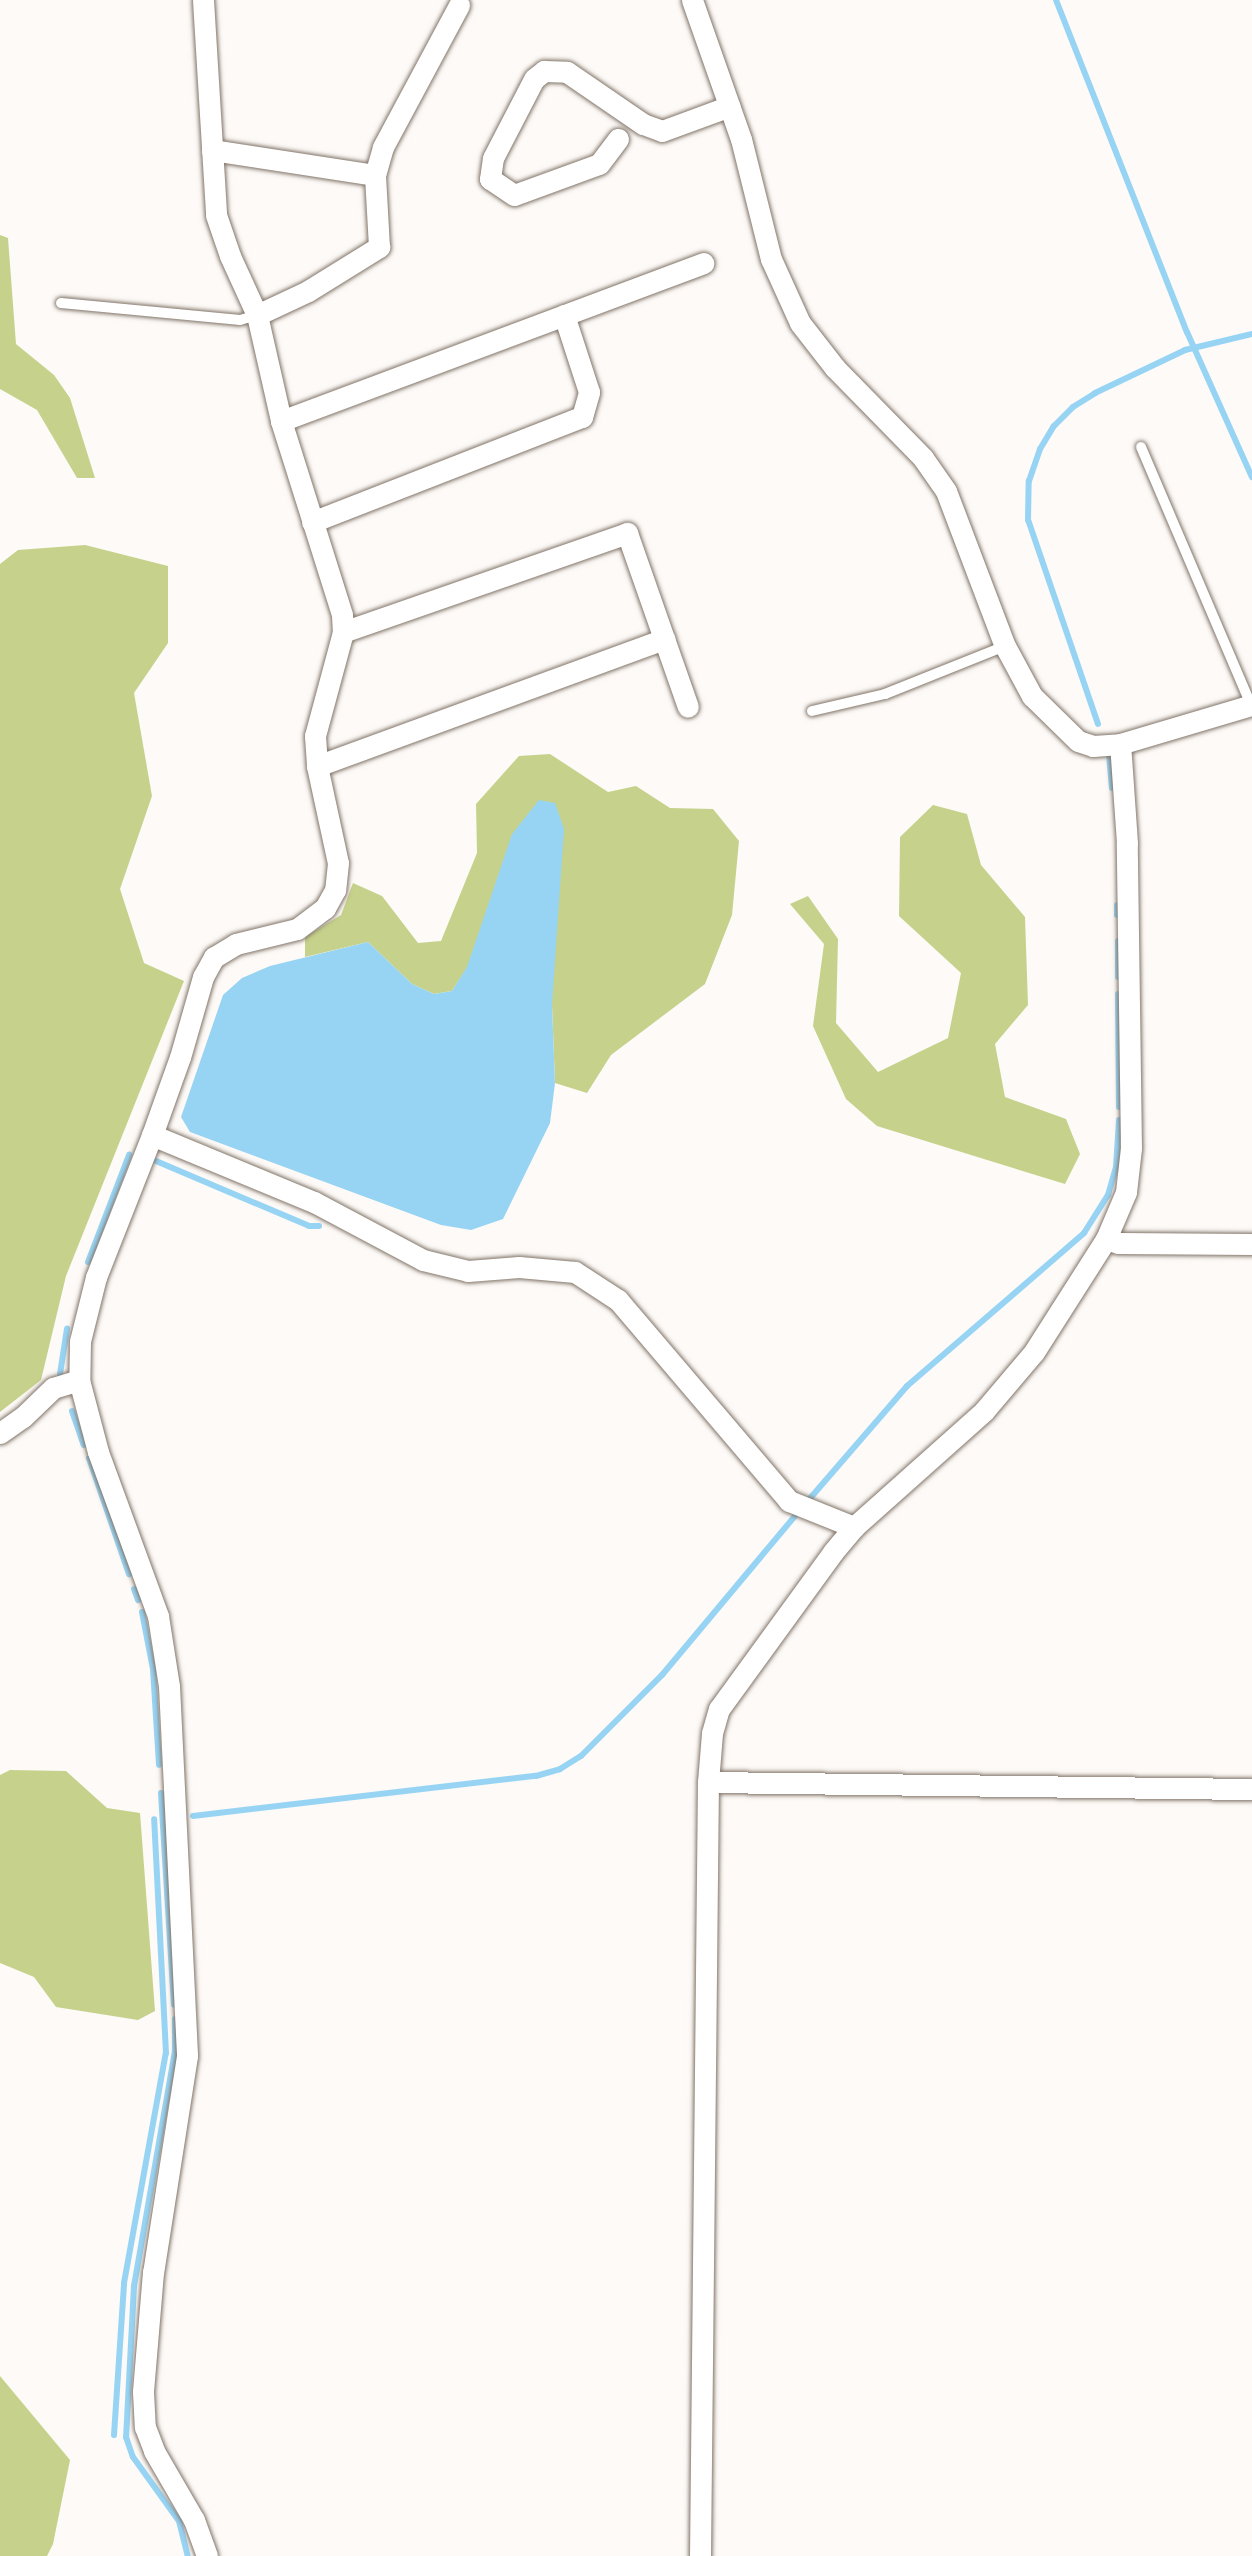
<!DOCTYPE html>
<style>
body{margin:0}
#map{position:relative;width:1252px;height:2556px;overflow:hidden;background:#fdfaf7;font-family:"Titillium Web",sans-serif}
div>[style]{position:absolute}
.green>*{inset:0;background:#c6d28b}
.water>*{inset:0;background:#97d4f4}
.stream>*{height:6px;margin:-3px;padding:0 3px;transform-origin:3px;border-radius:3px;background:#97d4f4}
.roads{filter:drop-shadow(0 0 2px #817468) drop-shadow(0 0 2px #817468)}
.service>*{height:10px;margin:-5px;padding:0 5px;transform-origin:5px;border-radius:5px;background:#fff}
.minor>*{height:21px;margin:-10.5px;padding:0 10.5px;transform-origin:10.5px;border-radius:10.5px;background:#fff}
span{translate:-50% -50%;white-space:nowrap;text-align:center;line-height:1.15;-webkit-text-stroke:5px #fdfaf7;paint-order:stroke}
</style>
<div id="map">
<div class="green">
<i style="clip-path:polygon(0 235px,8px 238px,16px 344px,54px 375px,70px 398px,95px 478px,77px 478px,37px 410px,0 389px)"></i>
<i style="clip-path:polygon(85px 545px,168px 566px,168px 643px,134px 693px,152px 796px,120px 889px,144px 963px,184px 981px,66px 1276px,41px 1380px,0 1412px,0 564px,18px 550px)"></i>
<i style="clip-path:polygon(550px 754px,608px 792px,636px 786px,670px 808px,713px 809px,739px 841px,732px 915px,705px 984px,611px 1055px,587px 1093px,555px 1083px,552px 1005px,467px 968px,452px 991px,434px 994px,412px 984px,368px 942px,305px 957px,305px 937px,341px 915px,353px 883px,382px 896px,418px 943px,441px 941px,477px 853px,476px 804px,519px 756px)"></i>
<i style="clip-path:polygon(933px 805px,967px 814px,981px 865px,1025px 917px,1028px 1005px,995px 1044px,1005px 1097px,1066px 1119px,1080px 1154px,1065px 1184px,877px 1126px,846px 1099px,813px 1026px,824px 944px,790px 904px,808px 896px,838px 939px,836px 1023px,878px 1072px,948px 1038px,961px 973px,899px 916px,900px 837px)"></i>
<i style="clip-path:polygon(10px 1770px,66px 1771px,107px 1808px,140px 1813px,155px 2011px,138px 2020px,56px 2007px,34px 1977px,0 1963px,0 1775px)"></i>
<i style="clip-path:polygon(0 2376px,70px 2460px,53px 2544px,47px 2556px,0 2556px)"></i>
</div>
<div class="water">
<i style="clip-path:polygon(539px 800px,555px 803px,564px 829px,552px 1005px,555px 1083px,550px 1123px,503px 1219px,471px 1230px,441px 1225px,190px 1132px,181px 1117px,223px 995px,242px 978px,270px 966px,368px 942px,412px 984px,434px 994px,452px 991px,467px 967px,512px 834px)"></i>
</div>
<div class="stream">
<i style="left:1056px;top:0;width:357px;rotate:68.5deg"></i>
<i style="left:1187px;top:332px;width:159px;rotate:65.9deg"></i>
<i style="left:1098px;top:724px;width:216px;rotate:-108.9deg"></i>
<i style="left:1028px;top:520px;width:39px;rotate:-89deg"></i>
<i style="left:1029px;top:481px;width:34px;rotate:-71deg"></i>
<i style="left:1040px;top:449px;width:27px;rotate:-59deg"></i>
<i style="left:1054px;top:426px;width:27px;rotate:-45deg"></i>
<i style="left:1073px;top:407px;width:26px;rotate:-32deg"></i>
<i style="left:1095px;top:393px;width:100px;rotate:-25.5deg"></i>
<i style="left:1185px;top:350px;width:69px;rotate:-13.4deg"></i>
<i style="left:1109px;top:754px;width:34px;rotate:85deg"></i>
<i style="left:1117px;top:905px;width:10px;rotate:90deg"></i>
<i style="left:1118px;top:941px;width:36px;rotate:90deg"></i>
<i style="left:1118px;top:994px;width:113px;rotate:89.5deg"></i>
<i style="left:156px;top:1161px;width:166px;rotate:23deg"></i>
<i style="left:309px;top:1226px;width:10px"></i>
<i style="left:88px;top:1262px;width:115px;rotate:-69deg"></i>
<i style="left:60px;top:1374px;width:46px;rotate:-81.2deg"></i>
<i style="left:72px;top:1411px;width:36px;rotate:71deg"></i>
<i style="left:89px;top:1458px;width:123px;rotate:71deg"></i>
<i style="left:806px;top:1503px;width:155px;rotate:-49.2deg"></i>
<i style="left:907px;top:1386px;width:234px;rotate:-40.8deg"></i>
<i style="left:1084px;top:1233px;width:45px;rotate:-57.7deg"></i>
<i style="left:1108px;top:1195px;width:29px;rotate:-74deg"></i>
<i style="left:1116px;top:1167px;width:47px;rotate:-86.3deg"></i>
<i style="left:134px;top:1589px;width:12px;rotate:70deg"></i>
<i style="left:142px;top:1612px;width:58px;rotate:79.1deg"></i>
<i style="left:153px;top:1669px;width:96px;rotate:86.4deg"></i>
<i style="left:161px;top:1793px;width:212px;rotate:86.5deg"></i>
<i style="left:193px;top:1816px;width:345px;rotate:-6.7deg"></i>
<i style="left:536px;top:1776px;width:25px;rotate:-16deg"></i>
<i style="left:560px;top:1769px;width:25px;rotate:-32deg"></i>
<i style="left:581px;top:1756px;width:115px;rotate:-45deg"></i>
<i style="left:662px;top:1675px;width:214px;rotate:-50.1deg"></i>
<i style="left:175px;top:2019px;width:32px;rotate:90deg"></i>
<i style="left:175px;top:2051px;width:239px;rotate:99.9deg"></i>
<i style="left:134px;top:2286px;width:151px;rotate:93deg"></i>
<i style="left:126px;top:2437px;width:21px;rotate:71deg"></i>
<i style="left:133px;top:2457px;width:79px;rotate:54.3deg"></i>
<i style="left:179px;top:2521px;width:36px;rotate:76deg"></i>
<i style="left:114px;top:2435px;width:152px;rotate:-86.2deg"></i>
<i style="left:124px;top:2283px;width:234px;rotate:-79.7deg"></i>
<i style="left:166px;top:2053px;width:234px;rotate:-92.9deg"></i>
</div>
<div class="roads">
<div class="service">
<i style="left:61px;top:303px;width:180px;rotate:5.4deg"></i>
<i style="left:240px;top:320px;width:18px;rotate:-16deg"></i>
<i style="left:1141px;top:447px;width:280px;rotate:66.9deg"></i>
<i style="left:812px;top:711px;width:75px;rotate:-13.1deg"></i>
<i style="left:885px;top:694px;width:129px;rotate:-21.8deg"></i>
</div>
<div class="minor">
<i style="left:203px;top:0;width:215px;rotate:86.5deg"></i>
<i style="left:216px;top:215px;width:43px;rotate:71.1deg"></i>
<i style="left:230px;top:256px;width:65px;rotate:65.4deg"></i>
<i style="left:257px;top:315px;width:109px;rotate:77.2deg"></i>
<i style="left:281px;top:421px;width:203px;rotate:72.5deg"></i>
<i style="left:342px;top:615px;width:17px;rotate:87deg"></i>
<i style="left:343px;top:632px;width:108px;rotate:105.1deg"></i>
<i style="left:315px;top:736px;width:30px;rotate:86deg"></i>
<i style="left:317px;top:766px;width:99px;rotate:77.8deg"></i>
<i style="left:338px;top:863px;width:27px;rotate:96deg"></i>
<i style="left:335px;top:890px;width:21px;rotate:119deg"></i>
<i style="left:325px;top:908px;width:35px;rotate:143deg"></i>
<i style="left:297px;top:929px;width:63px;rotate:166.2deg"></i>
<i style="left:236px;top:944px;width:26px;rotate:149deg"></i>
<i style="left:214px;top:957px;width:23px;rotate:119deg"></i>
<i style="left:203px;top:977px;width:83px;rotate:106deg"></i>
<i style="left:180px;top:1057px;width:83px;rotate:109.7deg"></i>
<i style="left:152px;top:1135px;width:153px;rotate:111.5deg"></i>
<i style="left:96px;top:1277px;width:66px;rotate:104deg"></i>
<i style="left:80px;top:1341px;width:39px;rotate:91deg"></i>
<i style="left:79px;top:1380px;width:74px;rotate:75.2deg"></i>
<i style="left:98px;top:1452px;width:175px;rotate:69.9deg"></i>
<i style="left:158px;top:1616px;width:71px;rotate:81.1deg"></i>
<i style="left:169px;top:1686px;width:370px;rotate:87.2deg"></i>
<i style="left:187px;top:2056px;width:219px;rotate:98.9deg"></i>
<i style="left:153px;top:2272px;width:120px;rotate:94.8deg"></i>
<i style="left:143px;top:2392px;width:35px;rotate:87deg"></i>
<i style="left:145px;top:2427px;width:26px;rotate:69deg"></i>
<i style="left:154px;top:2451px;width:80px;rotate:59.9deg"></i>
<i style="left:194px;top:2520px;width:38px;rotate:70deg"></i>
<i style="left:692px;top:0;width:147px;rotate:70.6deg"></i>
<i style="left:741px;top:139px;width:124px;rotate:76deg"></i>
<i style="left:771px;top:259px;width:70px;rotate:65.6deg"></i>
<i style="left:800px;top:323px;width:57px;rotate:52.1deg"></i>
<i style="left:835px;top:368px;width:126px;rotate:45.6deg"></i>
<i style="left:923px;top:458px;width:40px;rotate:55.1deg"></i>
<i style="left:946px;top:491px;width:166px;rotate:69.2deg"></i>
<i style="left:1005px;top:646px;width:57px;rotate:61.6deg"></i>
<i style="left:1032px;top:696px;width:64px;rotate:44.4deg"></i>
<i style="left:1078px;top:741px;width:16px;rotate:18deg"></i>
<i style="left:1093px;top:746px;width:27px;rotate:-4deg"></i>
<i style="left:1120px;top:744px;width:138px;rotate:-16.5deg"></i>
<i style="left:618px;top:139px;width:31px;rotate:127deg"></i>
<i style="left:599px;top:164px;width:90px;rotate:160deg"></i>
<i style="left:514px;top:195px;width:29px;rotate:-146deg"></i>
<i style="left:490px;top:179px;width:21px;rotate:-82deg"></i>
<i style="left:493px;top:158px;width:89px;rotate:-62.6deg"></i>
<i style="left:534px;top:79px;width:13px;rotate:-39deg"></i>
<i style="left:544px;top:71px;width:23px;rotate:2deg"></i>
<i style="left:567px;top:72px;width:92px;rotate:34.4deg"></i>
<i style="left:643px;top:124px;width:20px;rotate:20deg"></i>
<i style="left:662px;top:131px;width:72px;rotate:-20.2deg"></i>
<i style="left:212px;top:150px;width:165px;rotate:8.7deg"></i>
<i style="left:257px;top:315px;width:56px;rotate:-25.2deg"></i>
<i style="left:308px;top:291px;width:84px;rotate:-31.8deg"></i>
<i style="left:379px;top:247px;width:72px;rotate:-93.2deg"></i>
<i style="left:375px;top:175px;width:29px;rotate:-74deg"></i>
<i style="left:383px;top:147px;width:161px;rotate:-61.8deg"></i>
<i style="left:281px;top:421px;width:451px;rotate:-20.5deg"></i>
<i style="left:312px;top:522px;width:290px;rotate:-21.3deg"></i>
<i style="left:582px;top:417px;width:26px;rotate:-74deg"></i>
<i style="left:589px;top:392px;width:81px;rotate:-108deg"></i>
<i style="left:343px;top:632px;width:301px;rotate:-19.2deg"></i>
<i style="left:627px;top:533px;width:184px;rotate:70.7deg"></i>
<i style="left:317px;top:766px;width:370px;rotate:-20.1deg"></i>
<i style="left:152px;top:1135px;width:175px;rotate:22.5deg"></i>
<i style="left:314px;top:1202px;width:123px;rotate:28deg"></i>
<i style="left:423px;top:1260px;width:46px;rotate:13.7deg"></i>
<i style="left:468px;top:1271px;width:51px;rotate:-4.5deg"></i>
<i style="left:519px;top:1267px;width:56px;rotate:5.1deg"></i>
<i style="left:575px;top:1272px;width:51px;rotate:33.1deg"></i>
<i style="left:618px;top:1300px;width:264px;rotate:49.6deg"></i>
<i style="left:789px;top:1501px;width:70px;rotate:21.8deg"></i>
<i style="left:1106px;top:1239px;width:13px;rotate:18deg"></i>
<i style="left:1118px;top:1243px;width:134px;rotate:0.4deg"></i>
<i style="left:0;top:1433px;width:28px;rotate:-35deg"></i>
<i style="left:23px;top:1417px;width:42px;rotate:-44deg"></i>
<i style="left:53px;top:1388px;width:27px;rotate:-17deg"></i>
<i style="left:708px;top:1782px;width:544px;rotate:0.74deg"></i>
<i style="left:700px;top:2556px;width:774px;rotate:-89.41deg"></i>
<i style="left:708px;top:1782px;width:49px;rotate:-85.3deg"></i>
<i style="left:712px;top:1733px;width:25px;rotate:-74deg"></i>
<i style="left:719px;top:1709px;width:194px;rotate:-54deg"></i>
<i style="left:833px;top:1552px;width:33px;rotate:-50deg"></i>
<i style="left:854px;top:1527px;width:174px;rotate:-41.7deg"></i>
<i style="left:984px;top:1411px;width:77px;rotate:-49.7deg"></i>
<i style="left:1034px;top:1352px;width:134px;rotate:-57.5deg"></i>
<i style="left:1106px;top:1239px;width:51px;rotate:-66.9deg"></i>
<i style="left:1126px;top:1192px;width:44px;rotate:-83.5deg"></i>
<i style="left:1131px;top:1148px;width:305px;rotate:-90.8deg"></i>
<i style="left:1127px;top:843px;width:99px;rotate:-94deg"></i>
</div>
</div>
</div>
